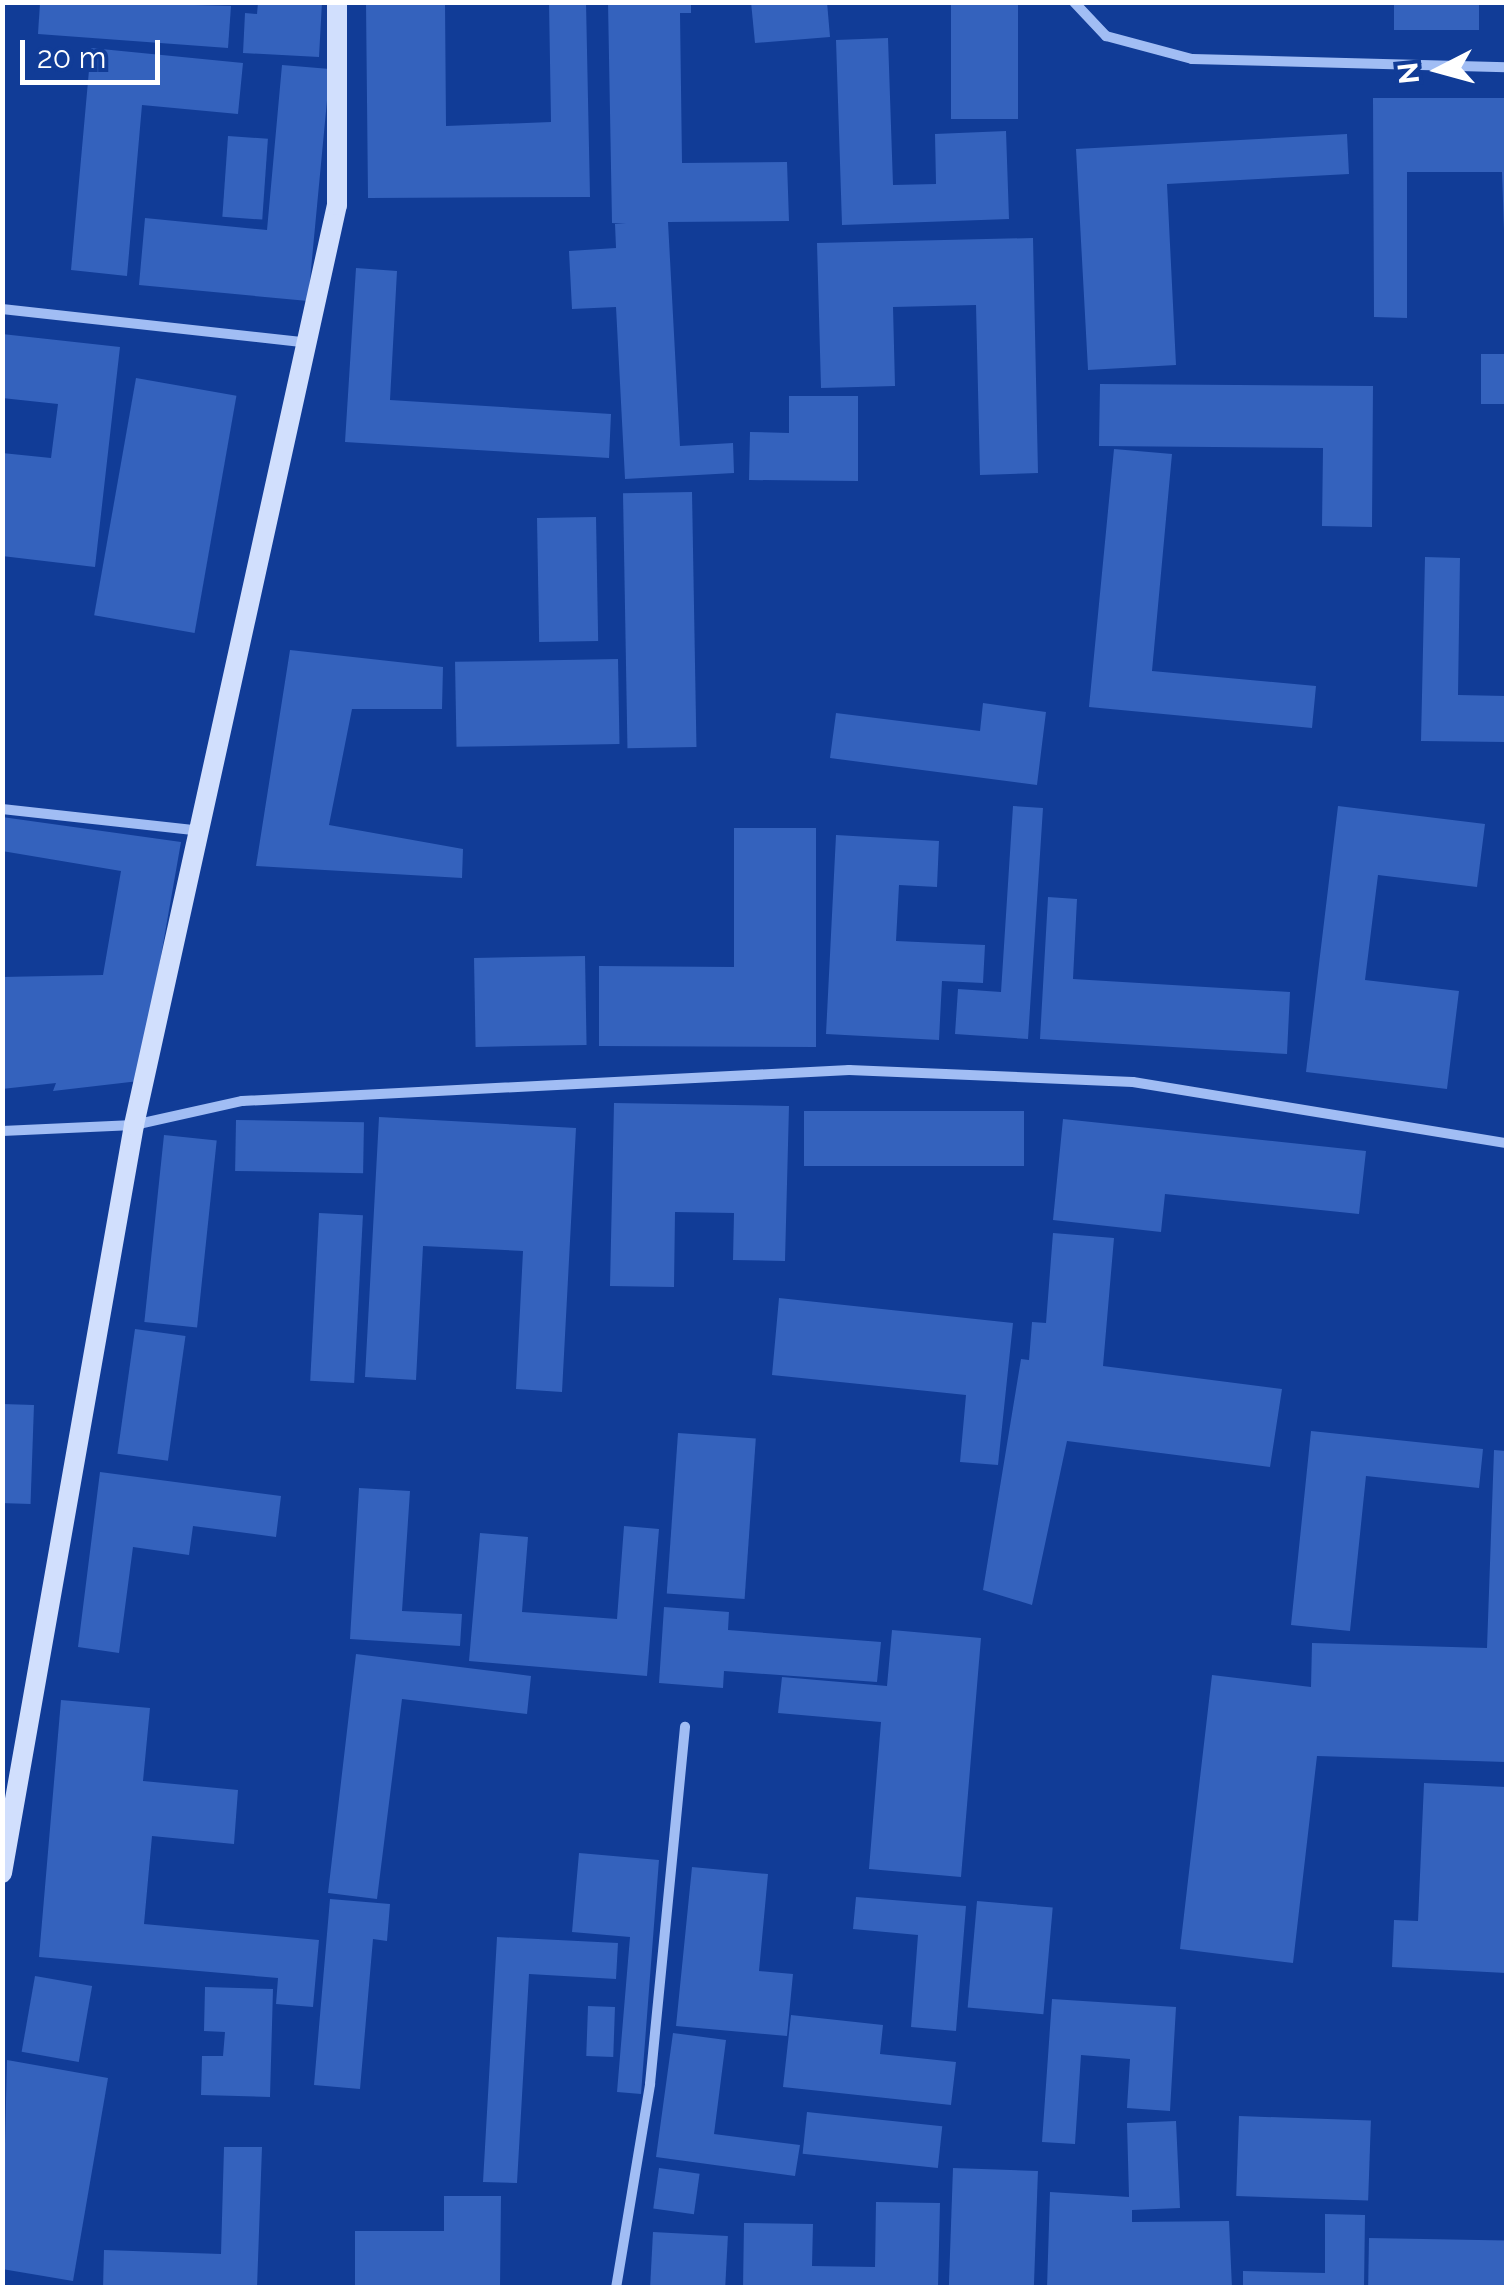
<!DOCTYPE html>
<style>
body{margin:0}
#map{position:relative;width:1509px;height:2290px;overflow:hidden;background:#113c97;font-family:Raleway,sans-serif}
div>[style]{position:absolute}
.building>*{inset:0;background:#3462bd;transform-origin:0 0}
.street>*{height:10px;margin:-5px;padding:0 5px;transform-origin:5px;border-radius:5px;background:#a1bdf4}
.secondary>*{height:20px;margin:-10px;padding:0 10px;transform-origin:10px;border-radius:10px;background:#d1dffd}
span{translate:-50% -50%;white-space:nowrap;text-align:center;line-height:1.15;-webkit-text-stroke:9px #113c97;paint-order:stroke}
.frame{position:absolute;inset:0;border:5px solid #fff;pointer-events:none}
.north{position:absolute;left:1389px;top:20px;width:100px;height:100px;-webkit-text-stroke:8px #113c97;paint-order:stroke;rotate:264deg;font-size:28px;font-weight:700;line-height:40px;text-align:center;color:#fff}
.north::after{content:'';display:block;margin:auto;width:35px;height:45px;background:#fff;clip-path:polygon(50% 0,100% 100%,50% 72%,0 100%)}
.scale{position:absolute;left:20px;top:40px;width:140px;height:45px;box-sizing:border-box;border:5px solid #fff;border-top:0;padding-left:12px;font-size:30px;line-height:35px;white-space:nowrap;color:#fff;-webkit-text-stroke:8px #113c97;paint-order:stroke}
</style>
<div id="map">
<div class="building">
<i style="clip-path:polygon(88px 2px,231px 6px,228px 48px,38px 34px,40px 3px)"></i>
<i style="clip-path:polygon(258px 2px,322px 2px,319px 57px,243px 53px,245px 13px,257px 14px)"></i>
<i style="clip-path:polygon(366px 2px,445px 2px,446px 126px,551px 122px,549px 2px,586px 2px,590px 197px,368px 198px)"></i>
<i style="clip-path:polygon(608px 2px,691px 2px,691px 13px,680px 13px,682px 163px,787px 162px,789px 221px,668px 222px,680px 446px,733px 443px,734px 473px,625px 479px,616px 307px,572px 309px,569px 251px,616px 248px,615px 224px,626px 224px,612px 223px)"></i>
<i style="clip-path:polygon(751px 2px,827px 2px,830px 37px,755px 43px)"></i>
<i style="left:1394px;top:2px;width:85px;height:28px"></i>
<i style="left:951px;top:3px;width:67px;height:116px"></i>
<i style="clip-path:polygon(888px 38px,893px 185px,936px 184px,935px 134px,1006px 131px,1009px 219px,842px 225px,836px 40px)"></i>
<i style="clip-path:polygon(91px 48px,243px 63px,238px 114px,142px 105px,127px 276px,71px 270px)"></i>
<i style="clip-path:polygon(282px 65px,330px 69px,308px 301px,139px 285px,145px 218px,267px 230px)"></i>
<i style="clip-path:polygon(1373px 98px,1506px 98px,1506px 289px,1502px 172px,1407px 172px,1407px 318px,1374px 317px)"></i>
<i style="clip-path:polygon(1347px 134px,1349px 174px,1167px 184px,1176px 365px,1088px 370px,1076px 149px)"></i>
<i style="left:228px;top:136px;width:40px;height:81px;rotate:4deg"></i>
<i style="clip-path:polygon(1033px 238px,1038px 473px,980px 475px,976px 305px,893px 307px,895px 386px,821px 388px,817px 243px)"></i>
<i style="clip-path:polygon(356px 268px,397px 271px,390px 400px,611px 414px,609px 458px,345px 442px)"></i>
<i style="clip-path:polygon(2px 334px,120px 347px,95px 567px,2px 556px,2px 453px,51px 458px,58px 404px,2px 398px)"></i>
<i style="left:1506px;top:354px;width:50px;height:25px;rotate:90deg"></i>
<i style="left:136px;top:378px;width:102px;height:241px;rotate:10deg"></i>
<i style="clip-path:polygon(1100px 384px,1373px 386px,1372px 527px,1322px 526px,1323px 448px,1099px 446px)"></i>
<i style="clip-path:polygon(789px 396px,858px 396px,858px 481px,749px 480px,750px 432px,789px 433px)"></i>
<i style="clip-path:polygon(1114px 449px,1172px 454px,1152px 671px,1316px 686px,1312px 728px,1089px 707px)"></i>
<i style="left:692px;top:492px;width:255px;height:69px;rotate:89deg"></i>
<i style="left:596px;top:517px;width:124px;height:59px;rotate:89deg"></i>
<i style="clip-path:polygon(1425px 557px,1460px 558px,1458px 695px,1506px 696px,1506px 742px,1421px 741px)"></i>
<i style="clip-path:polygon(290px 650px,443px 667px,442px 709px,352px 709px,329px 825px,463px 849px,462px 878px,256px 866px)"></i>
<i style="left:618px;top:659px;width:85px;height:163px;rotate:89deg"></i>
<i style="clip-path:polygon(983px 703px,1046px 712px,1037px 785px,830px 758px,836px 713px,980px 731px)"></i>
<i style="clip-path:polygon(1013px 806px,1043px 808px,1028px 1039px,955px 1034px,958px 989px,1001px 992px)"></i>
<i style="clip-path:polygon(1338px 806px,1485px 824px,1477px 887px,1378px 875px,1365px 980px,1459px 991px,1447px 1089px,1306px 1072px)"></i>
<i style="clip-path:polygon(2px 817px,181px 842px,139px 1081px,53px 1091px,56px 1083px,2px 1089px,2px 977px,103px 975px,121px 871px,2px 851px)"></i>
<i style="clip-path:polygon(734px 828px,816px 828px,816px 1047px,599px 1046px,599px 966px,734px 967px)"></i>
<i style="clip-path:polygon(836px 835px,939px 841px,937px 887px,899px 885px,896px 941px,985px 945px,983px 983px,942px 981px,939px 1040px,826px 1034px)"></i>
<i style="clip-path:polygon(1048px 897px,1077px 899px,1073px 979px,1290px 992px,1287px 1054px,1040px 1039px)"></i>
<i style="left:585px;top:956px;width:89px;height:111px;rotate:89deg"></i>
<i style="clip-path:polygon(614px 1103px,789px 1106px,785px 1261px,733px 1260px,734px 1213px,675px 1212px,674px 1287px,610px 1286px)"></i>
<i style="left:804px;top:1111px;width:220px;height:55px"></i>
<i style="clip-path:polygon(379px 1117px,576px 1128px,562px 1392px,516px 1389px,523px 1251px,423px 1246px,416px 1380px,365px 1377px)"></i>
<i style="clip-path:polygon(1063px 1119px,1366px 1151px,1359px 1214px,1165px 1194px,1161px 1232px,1053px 1220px)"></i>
<i style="left:236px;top:1120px;width:128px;height:51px;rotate:1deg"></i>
<i style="left:164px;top:1135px;width:53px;height:188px;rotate:6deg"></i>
<i style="left:319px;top:1213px;width:44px;height:168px;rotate:3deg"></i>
<i style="clip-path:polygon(1053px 1233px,1114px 1238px,1103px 1366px,1282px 1389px,1270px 1467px,1067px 1441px,1032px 1605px,983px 1590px,1021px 1359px,1029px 1360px,1032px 1322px,1046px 1323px)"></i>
<i style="clip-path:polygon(779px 1298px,1013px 1323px,998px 1465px,960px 1462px,966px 1395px,772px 1375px)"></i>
<i style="left:135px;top:1329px;width:51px;height:126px;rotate:8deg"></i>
<i style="left:2px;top:1404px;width:32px;height:99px;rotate:2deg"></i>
<i style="clip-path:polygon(1311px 1431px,1483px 1449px,1479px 1488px,1366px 1476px,1350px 1631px,1291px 1625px)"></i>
<i style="left:678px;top:1433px;width:78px;height:161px;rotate:4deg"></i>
<i style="clip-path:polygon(1494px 1450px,1506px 1451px,1506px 1762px,1317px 1756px,1293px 1963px,1180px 1949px,1212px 1675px,1311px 1687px,1312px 1643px,1487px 1648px)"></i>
<i style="clip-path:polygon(100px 1472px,281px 1496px,276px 1537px,193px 1526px,189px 1555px,133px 1547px,119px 1653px,78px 1647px)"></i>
<i style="clip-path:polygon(359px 1488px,410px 1491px,402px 1611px,462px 1614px,460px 1646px,350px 1639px)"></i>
<i style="clip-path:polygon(624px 1526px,659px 1529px,647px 1676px,469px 1661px,480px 1533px,528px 1537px,522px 1612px,617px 1619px)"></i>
<i style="clip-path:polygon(664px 1607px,729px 1612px,728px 1630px,881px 1642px,877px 1682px,724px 1671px,723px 1688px,659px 1683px)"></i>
<i style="clip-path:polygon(892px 1630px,981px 1638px,961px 1877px,869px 1869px,881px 1722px,778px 1713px,782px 1677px,887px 1686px)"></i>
<i style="clip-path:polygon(356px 1654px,531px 1676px,527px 1714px,402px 1699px,377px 1899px,328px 1893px)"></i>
<i style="clip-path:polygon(61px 1700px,150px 1708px,143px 1781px,238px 1790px,234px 1844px,152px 1836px,144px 1924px,319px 1940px,313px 2007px,276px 2004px,278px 1978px,39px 1957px)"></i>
<i style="clip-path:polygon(1424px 1783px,1506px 1787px,1506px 1973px,1392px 1967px,1394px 1920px,1418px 1921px)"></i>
<i style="clip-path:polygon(579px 1853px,659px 1860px,641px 2094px,617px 2092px,630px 1937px,572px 1932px)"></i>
<i style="clip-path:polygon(692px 1867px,768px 1874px,759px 1971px,793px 1974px,787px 2036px,676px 2026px)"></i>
<i style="clip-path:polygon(856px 1897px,966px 1906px,956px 2031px,911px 2027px,918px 1935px,853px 1929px)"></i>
<i style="clip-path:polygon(330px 1899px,390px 1904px,387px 1941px,373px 1939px,360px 2089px,314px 2085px)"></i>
<i style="left:977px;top:1901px;width:76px;height:107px;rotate:5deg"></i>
<i style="clip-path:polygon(497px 1937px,618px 1943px,616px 1979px,529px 1974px,517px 2183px,483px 2182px)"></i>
<i style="left:35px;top:1976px;width:58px;height:77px;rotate:10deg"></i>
<i style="clip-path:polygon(205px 1987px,273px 1989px,270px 2097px,201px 2095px,202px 2056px,223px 2056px,225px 2032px,204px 2031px)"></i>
<i style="clip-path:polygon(1052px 1999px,1176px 2007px,1170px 2111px,1127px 2108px,1130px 2059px,1081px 2055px,1075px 2144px,1042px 2142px)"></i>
<i style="left:588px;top:2006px;width:27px;height:50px;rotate:2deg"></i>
<i style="clip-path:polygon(791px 2015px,883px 2025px,880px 2054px,956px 2062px,951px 2105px,783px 2087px)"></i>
<i style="clip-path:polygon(673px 2033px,726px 2040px,714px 2134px,800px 2145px,795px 2176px,656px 2157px)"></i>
<i style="clip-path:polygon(7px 2060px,108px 2078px,73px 2281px,2px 2269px)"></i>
<i style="left:807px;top:2112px;width:136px;height:42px;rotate:6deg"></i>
<i style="left:1239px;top:2116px;width:132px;height:80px;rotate:2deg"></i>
<i style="clip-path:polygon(1176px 2121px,1180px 2208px,1132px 2210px,1132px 2222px,1229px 2221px,1232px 2288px,1047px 2288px,1050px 2192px,1129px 2197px,1127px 2123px)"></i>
<i style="clip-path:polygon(224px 2147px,262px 2147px,257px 2288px,103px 2288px,104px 2250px,221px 2254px)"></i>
<i style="left:659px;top:2168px;width:41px;height:41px;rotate:8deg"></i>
<i style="left:953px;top:2168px;width:85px;height:120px;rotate:2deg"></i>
<i style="clip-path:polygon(444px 2196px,501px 2196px,500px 2288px,355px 2288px,355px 2231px,444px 2231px)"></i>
<i style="clip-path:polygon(876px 2202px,940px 2203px,938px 2288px,743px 2288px,744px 2223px,813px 2224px,812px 2266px,875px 2267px)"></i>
<i style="clip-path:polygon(1325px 2214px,1365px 2215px,1364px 2288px,1243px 2288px,1243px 2271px,1325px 2273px)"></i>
<i style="left:653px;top:2232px;width:75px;height:56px;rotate:3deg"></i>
<i style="left:1369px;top:2238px;width:137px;height:50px;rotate:1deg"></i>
</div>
<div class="street">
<i style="left:1074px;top:2px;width:47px;rotate:46.7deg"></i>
<i style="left:1106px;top:36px;width:89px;rotate:15deg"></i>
<i style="left:1192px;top:59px;width:314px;rotate:1.5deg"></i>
<i style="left:2px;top:309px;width:308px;rotate:6.3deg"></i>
<i style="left:2px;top:809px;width:199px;rotate:6.3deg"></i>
<i style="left:2px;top:1131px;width:132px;rotate:-2.6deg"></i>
<i style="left:134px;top:1125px;width:111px;rotate:-12.5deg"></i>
<i style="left:242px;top:1101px;width:608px;rotate:-2.92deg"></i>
<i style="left:849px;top:1070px;width:284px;rotate:2.4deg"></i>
<i style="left:1133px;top:1082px;width:378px;rotate:9.3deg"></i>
<i style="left:616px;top:2288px;width:207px;rotate:-80.5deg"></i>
<i style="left:650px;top:2084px;width:359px;rotate:-84.4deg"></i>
</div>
<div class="secondary">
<i style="left:2px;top:1873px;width:760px;rotate:-79.99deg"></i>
<i style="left:134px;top:1125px;width:942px;rotate:-77.56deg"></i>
<i style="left:337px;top:205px;width:203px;rotate:-90deg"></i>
</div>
<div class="frame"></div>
<div class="north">N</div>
<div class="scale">20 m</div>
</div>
